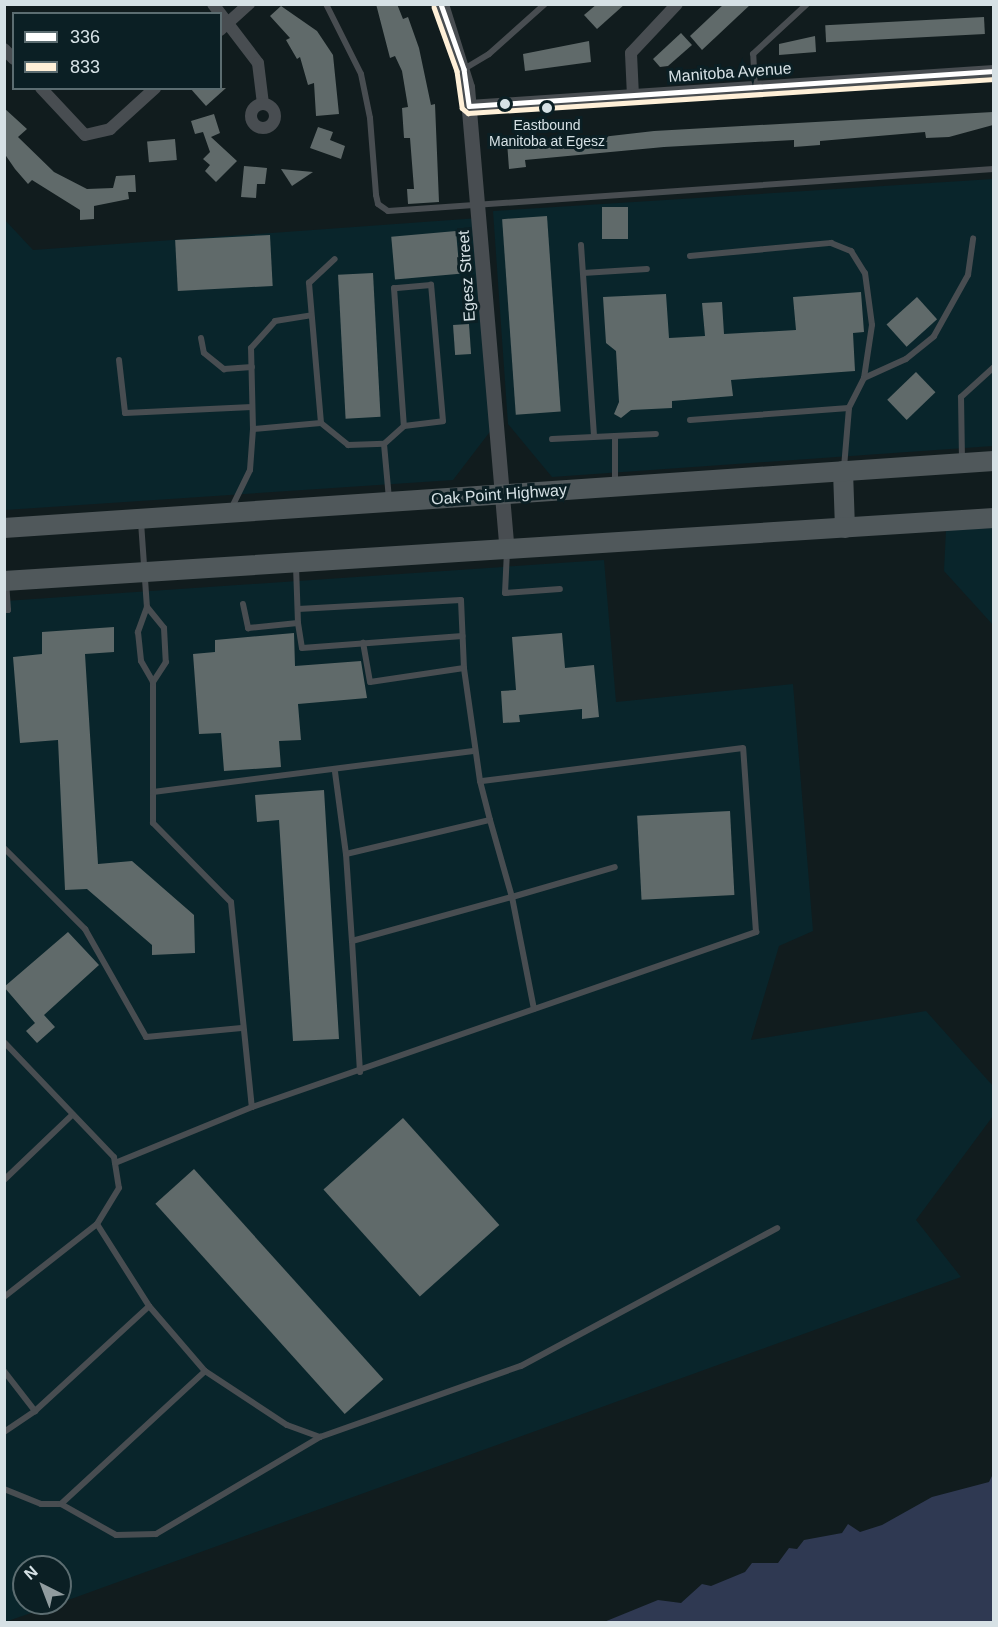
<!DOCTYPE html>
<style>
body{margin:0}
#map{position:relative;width:998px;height:1627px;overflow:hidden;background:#111c1e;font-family:Arial,sans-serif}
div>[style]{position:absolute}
.built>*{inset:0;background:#09252b}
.water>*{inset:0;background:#2f3952}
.building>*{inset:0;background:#606a6a;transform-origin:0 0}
.service>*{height:6px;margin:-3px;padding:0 3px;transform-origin:3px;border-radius:3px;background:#484d51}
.minor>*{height:12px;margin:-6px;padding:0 6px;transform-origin:6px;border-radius:6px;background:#484d51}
.minor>.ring{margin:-6px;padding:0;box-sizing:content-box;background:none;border:12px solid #484d51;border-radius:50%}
.tertiary>*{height:15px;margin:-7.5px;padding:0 7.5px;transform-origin:7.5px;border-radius:7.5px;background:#484d51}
.primary>*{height:20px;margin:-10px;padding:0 10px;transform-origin:10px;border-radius:10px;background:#50585b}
.bus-1>*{height:4.5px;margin:-2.25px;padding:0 2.25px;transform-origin:2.25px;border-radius:2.25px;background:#fff}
.bus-2>*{height:4.5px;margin:-2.25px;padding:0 2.25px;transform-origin:2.25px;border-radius:2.25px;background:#fff0d8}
.dots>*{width:16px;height:16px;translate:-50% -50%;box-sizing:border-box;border:3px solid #0b1f24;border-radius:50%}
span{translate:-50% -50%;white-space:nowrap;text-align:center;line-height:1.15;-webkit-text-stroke:6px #0b1f24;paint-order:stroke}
.bus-label{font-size:14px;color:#d6e1e5}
.street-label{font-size:16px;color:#d6e1e5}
.frame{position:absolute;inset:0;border:6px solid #d6e1e5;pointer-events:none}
.legend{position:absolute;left:12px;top:12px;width:210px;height:78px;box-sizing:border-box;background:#0b1f24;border:2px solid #5c6d71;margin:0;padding:8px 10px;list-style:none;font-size:18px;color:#d6e1e5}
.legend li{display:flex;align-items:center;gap:12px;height:30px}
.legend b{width:30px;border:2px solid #5c6d71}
.north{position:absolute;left:12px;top:1555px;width:60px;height:60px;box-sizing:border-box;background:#0b1f24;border:2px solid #5c6d71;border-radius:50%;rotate:318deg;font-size:16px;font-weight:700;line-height:24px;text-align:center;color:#d6e1e5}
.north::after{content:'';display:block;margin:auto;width:21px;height:27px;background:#919c9f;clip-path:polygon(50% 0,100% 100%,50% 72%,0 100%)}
</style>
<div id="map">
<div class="built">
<i style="clip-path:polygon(993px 179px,993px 446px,552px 477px,508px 424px,493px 211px)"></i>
<i style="clip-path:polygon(479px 218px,492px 429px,453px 480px,5px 510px,4px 219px,33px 250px)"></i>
<i style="clip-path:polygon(993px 528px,993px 625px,944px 571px,946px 530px)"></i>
<i style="clip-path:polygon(604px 560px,616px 702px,793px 684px,813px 931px,779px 946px,751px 1040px,926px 1011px,993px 1086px,993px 1116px,916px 1220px,961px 1277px,60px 1603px,60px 1567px,24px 1567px,24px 1603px,60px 1603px,5px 1622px,5px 601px)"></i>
</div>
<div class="water">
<i style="clip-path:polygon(993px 1474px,993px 1622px,604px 1622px,658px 1600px,681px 1603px,702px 1584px,711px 1586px,745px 1572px,752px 1563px,778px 1563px,789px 1548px,797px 1549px,804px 1540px,842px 1533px,848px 1524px,860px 1532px,882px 1525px,932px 1497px,989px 1482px)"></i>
</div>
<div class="building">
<i style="clip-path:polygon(376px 4px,397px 4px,403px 19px,408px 17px,419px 48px,431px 105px,435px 104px,439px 202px,408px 204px,407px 189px,414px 189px,410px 138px,404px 138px,402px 108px,408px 107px,402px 71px,395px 56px,390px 58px)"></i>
<i style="clip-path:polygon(597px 4px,625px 4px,597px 29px,584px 15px)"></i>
<i style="clip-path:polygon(724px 4px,751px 4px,702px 50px,690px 36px)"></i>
<i style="clip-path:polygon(281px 6px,317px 31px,333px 55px,339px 114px,316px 116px,314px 83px,308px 85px,300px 57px,297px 59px,286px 40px,290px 38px,270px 16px)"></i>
<i style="left:984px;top:17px;width:17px;height:159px;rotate:87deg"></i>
<i style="clip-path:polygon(681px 33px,692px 45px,668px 66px,660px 67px,653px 59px)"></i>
<i style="clip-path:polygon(815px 36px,816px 52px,779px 55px,779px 44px)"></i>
<i style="clip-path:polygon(589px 41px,591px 62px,525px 71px,523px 54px)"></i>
<i style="clip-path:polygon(190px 88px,226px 88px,206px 106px)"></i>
<i style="clip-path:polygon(4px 108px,27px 129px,18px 137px,54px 172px,87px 189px,113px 188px,116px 176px,135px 175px,136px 192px,128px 192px,129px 199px,94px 206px,94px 219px,80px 220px,80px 210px,32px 180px,28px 184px,15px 169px,4px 153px)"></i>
<i style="clip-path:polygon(993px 112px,993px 125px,949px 137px,926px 138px,925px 132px,820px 141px,820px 145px,794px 147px,794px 140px,664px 147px,525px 160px,526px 167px,509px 169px,507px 142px,558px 142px,654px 131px)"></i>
<i style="clip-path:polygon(214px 114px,220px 133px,211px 137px,237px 161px,216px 182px,205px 171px,210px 165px,203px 159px,210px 152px,203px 132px,195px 134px,191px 121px)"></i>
<i style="clip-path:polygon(318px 127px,333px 132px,330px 140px,345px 146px,341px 159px,310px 148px)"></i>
<i style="left:175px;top:139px;width:21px;height:28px;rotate:85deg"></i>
<i style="clip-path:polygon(244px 166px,267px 168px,265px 184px,257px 184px,256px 198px,241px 197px)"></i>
<i style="clip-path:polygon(281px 169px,313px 172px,292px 186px)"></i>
<i style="left:602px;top:207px;width:26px;height:32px"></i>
<i style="left:547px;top:216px;width:196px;height:45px;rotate:86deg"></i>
<i style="left:456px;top:231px;width:43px;height:65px;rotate:85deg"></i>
<i style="left:270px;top:235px;width:51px;height:95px;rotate:87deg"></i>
<i style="left:373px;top:273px;width:144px;height:35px;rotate:87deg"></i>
<i style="clip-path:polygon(861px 292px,864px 332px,853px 333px,855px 371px,731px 380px,733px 396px,672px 401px,672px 408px,631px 410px,621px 418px,614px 414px,619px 402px,616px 351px,606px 343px,603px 297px,666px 294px,669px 338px,705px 336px,702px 303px,722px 302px,724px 334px,796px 330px,793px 297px)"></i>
<i style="left:917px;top:297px;width:30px;height:41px;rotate:48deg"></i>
<i style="left:469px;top:324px;width:30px;height:16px;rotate:86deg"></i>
<i style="left:916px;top:372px;width:28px;height:40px;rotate:46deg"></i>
<i style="clip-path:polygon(114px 627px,114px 652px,85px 654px,98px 864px,132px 861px,194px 915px,195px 953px,152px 955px,152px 945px,87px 889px,65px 890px,58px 740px,20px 743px,13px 657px,42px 654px,42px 632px)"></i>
<i style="clip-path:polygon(294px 633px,295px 666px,361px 661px,367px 698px,298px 704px,301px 740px,279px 741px,281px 767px,224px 771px,221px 733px,199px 734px,193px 654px,215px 652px,215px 640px)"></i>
<i style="clip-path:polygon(562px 633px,565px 668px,594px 665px,599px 717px,582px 719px,582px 709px,519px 715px,520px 722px,503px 723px,501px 691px,516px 690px,512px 637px)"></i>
<i style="clip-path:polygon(324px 790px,339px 1039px,293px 1041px,279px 820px,257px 822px,255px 795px)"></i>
<i style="left:730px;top:811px;width:84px;height:93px;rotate:87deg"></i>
<i style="clip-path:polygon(68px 932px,99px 965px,44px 1015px,55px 1027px,37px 1043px,26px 1031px,35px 1023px,4px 987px)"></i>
<i style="left:403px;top:1118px;width:144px;height:107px;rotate:48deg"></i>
<i style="left:194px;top:1169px;width:283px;height:52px;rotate:48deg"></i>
</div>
<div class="service">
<i style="left:326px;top:4px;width:78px;rotate:63.4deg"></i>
<i style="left:361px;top:74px;width:45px;rotate:78.4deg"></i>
<i style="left:370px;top:118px;width:77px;rotate:85.5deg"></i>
<i style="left:376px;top:195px;width:9px;rotate:77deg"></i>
<i style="left:378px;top:204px;width:12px;rotate:35deg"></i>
<i style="left:388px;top:211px;width:607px;rotate:-3.96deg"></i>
<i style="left:464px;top:69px;width:29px;rotate:-31deg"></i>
<i style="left:489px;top:54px;width:75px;rotate:-41.8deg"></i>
<i style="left:755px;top:88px;width:34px;rotate:-93deg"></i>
<i style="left:753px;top:54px;width:74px;rotate:-42.8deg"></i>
<i style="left:581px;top:245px;width:192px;rotate:86.1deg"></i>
<i style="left:690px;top:256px;width:142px;rotate:-5.3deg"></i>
<i style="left:831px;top:243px;width:22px;rotate:22deg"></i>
<i style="left:851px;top:251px;width:26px;rotate:58deg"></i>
<i style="left:865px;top:273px;width:52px;rotate:82.3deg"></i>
<i style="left:872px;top:325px;width:54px;rotate:98.6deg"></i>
<i style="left:864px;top:378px;width:34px;rotate:117deg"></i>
<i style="left:849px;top:408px;width:60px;rotate:94.8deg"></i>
<i style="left:583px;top:273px;width:64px;rotate:-3.6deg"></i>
<i style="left:201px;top:338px;width:15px;rotate:79deg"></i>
<i style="left:204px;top:353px;width:26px;rotate:39deg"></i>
<i style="left:224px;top:369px;width:28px;rotate:-4deg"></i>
<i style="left:119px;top:360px;width:53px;rotate:83.5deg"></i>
<i style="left:125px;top:413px;width:127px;rotate:-2.7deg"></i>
<i style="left:864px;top:378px;width:46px;rotate:-24.3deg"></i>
<i style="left:906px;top:359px;width:36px;rotate:-39deg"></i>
<i style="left:934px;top:336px;width:70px;rotate:-60.9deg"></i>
<i style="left:968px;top:275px;width:37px;rotate:-82deg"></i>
<i style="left:690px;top:420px;width:159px;rotate:-4.3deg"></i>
<i style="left:321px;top:423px;width:141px;rotate:-94.9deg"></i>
<i style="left:309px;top:283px;width:35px;rotate:-43deg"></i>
<i style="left:253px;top:429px;width:81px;rotate:-91.4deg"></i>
<i style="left:251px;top:348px;width:36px;rotate:-48deg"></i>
<i style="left:275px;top:321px;width:36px;rotate:-9deg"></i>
<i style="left:615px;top:437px;width:46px;rotate:90deg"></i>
<i style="left:552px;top:439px;width:104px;rotate:-2.8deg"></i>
<i style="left:962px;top:460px;width:63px;rotate:-90.9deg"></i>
<i style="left:961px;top:397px;width:45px;rotate:-42.3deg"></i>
<i style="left:389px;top:499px;width:55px;rotate:-95.2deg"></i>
<i style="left:384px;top:444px;width:27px;rotate:-42deg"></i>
<i style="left:404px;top:426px;width:39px;rotate:-7deg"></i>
<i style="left:443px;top:421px;width:137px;rotate:-95deg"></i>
<i style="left:431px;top:285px;width:37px;rotate:175deg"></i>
<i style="left:394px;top:288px;width:138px;rotate:85.9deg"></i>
<i style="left:231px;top:509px;width:43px;rotate:-64deg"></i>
<i style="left:250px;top:470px;width:41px;rotate:-85.8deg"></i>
<i style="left:253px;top:429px;width:68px;rotate:-5deg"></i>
<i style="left:321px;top:423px;width:35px;rotate:39deg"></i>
<i style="left:348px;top:445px;width:36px;rotate:-2deg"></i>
<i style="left:141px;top:522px;width:85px;rotate:86deg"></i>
<i style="left:147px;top:607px;width:27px;rotate:110deg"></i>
<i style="left:138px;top:632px;width:29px;rotate:84deg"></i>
<i style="left:141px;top:661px;width:24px;rotate:60deg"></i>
<i style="left:153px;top:682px;width:141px;rotate:90deg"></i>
<i style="left:153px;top:823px;width:111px;rotate:45.4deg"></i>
<i style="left:231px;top:902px;width:206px;rotate:84.2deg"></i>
<i style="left:507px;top:551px;width:42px;rotate:92.7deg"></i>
<i style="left:505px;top:593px;width:55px;rotate:-4.2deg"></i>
<i style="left:243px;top:604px;width:25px;rotate:78deg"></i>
<i style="left:248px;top:628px;width:50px;rotate:-5.7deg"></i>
<i style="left:298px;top:623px;width:58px;rotate:-92deg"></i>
<i style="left:147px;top:607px;width:27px;rotate:51deg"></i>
<i style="left:164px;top:628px;width:34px;rotate:87deg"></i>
<i style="left:166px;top:662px;width:24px;rotate:123deg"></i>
<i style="left:298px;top:609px;width:163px;rotate:-3.2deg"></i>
<i style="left:461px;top:600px;width:68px;rotate:87.5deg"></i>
<i style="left:464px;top:668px;width:95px;rotate:171.5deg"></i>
<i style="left:370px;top:682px;width:40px;rotate:-100deg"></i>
<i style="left:4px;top:610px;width:4px"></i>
<i style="left:8px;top:610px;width:26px;rotate:-94deg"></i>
<i style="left:298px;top:623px;width:25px;rotate:81deg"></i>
<i style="left:302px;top:648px;width:161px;rotate:-4.3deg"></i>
<i style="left:335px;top:772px;width:83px;rotate:82.4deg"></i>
<i style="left:346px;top:854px;width:148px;rotate:-13.3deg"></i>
<i style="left:490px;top:820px;width:40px;rotate:-104.4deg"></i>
<i style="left:153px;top:792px;width:323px;rotate:-7.3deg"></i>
<i style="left:490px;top:820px;width:80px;rotate:74.1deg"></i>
<i style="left:512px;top:897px;width:107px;rotate:-16.2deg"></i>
<i style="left:4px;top:848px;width:115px;rotate:45deg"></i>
<i style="left:85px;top:929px;width:124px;rotate:60.5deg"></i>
<i style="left:146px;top:1037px;width:96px;rotate:-5.4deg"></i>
<i style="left:346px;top:854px;width:87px;rotate:86.1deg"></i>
<i style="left:4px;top:1042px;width:159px;rotate:46.3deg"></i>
<i style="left:114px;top:1157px;width:31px;rotate:81deg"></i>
<i style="left:119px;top:1188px;width:42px;rotate:121.4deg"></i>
<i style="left:97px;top:1224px;width:97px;rotate:57.6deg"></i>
<i style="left:149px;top:1306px;width:86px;rotate:49.3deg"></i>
<i style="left:205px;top:1371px;width:98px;rotate:33.4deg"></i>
<i style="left:287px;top:1425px;width:35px;rotate:20deg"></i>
<i style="left:320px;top:1437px;width:213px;rotate:-19.5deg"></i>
<i style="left:521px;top:1366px;width:291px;rotate:-28.3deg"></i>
<i style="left:360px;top:1072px;width:131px;rotate:-93.5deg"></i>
<i style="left:352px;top:941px;width:166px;rotate:-15.4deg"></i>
<i style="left:512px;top:897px;width:114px;rotate:78.9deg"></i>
<i style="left:115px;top:1163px;width:148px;rotate:-22.2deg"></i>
<i style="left:252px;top:1107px;width:534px;rotate:-19.15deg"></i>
<i style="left:756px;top:932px;width:184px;rotate:-94deg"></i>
<i style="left:743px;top:748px;width:265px;rotate:172.8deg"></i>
<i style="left:480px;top:781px;width:114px;rotate:-98.1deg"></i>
<i style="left:4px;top:1180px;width:95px;rotate:-43.7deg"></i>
<i style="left:4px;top:1297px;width:118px;rotate:-38.1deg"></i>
<i style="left:4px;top:1371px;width:51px;rotate:52.2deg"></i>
<i style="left:35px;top:1411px;width:155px;rotate:-42.6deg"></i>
<i style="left:4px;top:1432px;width:37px;rotate:-34deg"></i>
<i style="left:4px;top:1489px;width:40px;rotate:22deg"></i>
<i style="left:41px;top:1504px;width:20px"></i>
<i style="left:61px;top:1504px;width:196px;rotate:-42.7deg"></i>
<i style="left:61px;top:1504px;width:63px;rotate:29.4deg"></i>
<i style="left:116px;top:1535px;width:40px;rotate:-1.4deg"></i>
<i style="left:156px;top:1534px;width:191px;rotate:-30.6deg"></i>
</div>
<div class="minor">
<i style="left:213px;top:4px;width:74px;rotate:52.7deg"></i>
<i style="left:258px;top:63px;width:41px;rotate:83deg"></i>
<i style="left:220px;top:30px;width:39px;rotate:-42deg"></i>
<i style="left:4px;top:49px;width:14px;rotate:45deg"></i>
<i style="left:41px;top:88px;width:64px;rotate:46.9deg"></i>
<i style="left:85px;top:135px;width:26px;rotate:-13deg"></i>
<i style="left:110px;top:129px;width:61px;rotate:-42.3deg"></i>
<i style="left:633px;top:96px;width:43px;rotate:-92.7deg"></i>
<i style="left:631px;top:53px;width:67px;rotate:-46.8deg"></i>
<i class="ring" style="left:251px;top:104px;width:12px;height:12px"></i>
<i style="left:469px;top:106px;width:526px;rotate:-3.81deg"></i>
</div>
<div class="tertiary">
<i style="left:441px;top:4px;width:87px;rotate:72.6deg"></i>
<i style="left:467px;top:87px;width:465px;rotate:85.1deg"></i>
</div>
<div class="primary">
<i style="left:843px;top:471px;width:57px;rotate:88deg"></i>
<i style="left:4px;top:528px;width:992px;rotate:-3.87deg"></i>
<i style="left:4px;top:581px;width:992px;rotate:-3.64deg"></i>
</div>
<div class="bus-1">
<i style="left:441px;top:4px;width:69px;rotate:70.5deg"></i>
<i style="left:464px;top:69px;width:37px;rotate:82deg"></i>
<i style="left:469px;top:106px;width:526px;rotate:-3.81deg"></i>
</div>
<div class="bus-2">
<i style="left:434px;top:7px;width:68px;rotate:70.2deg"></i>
<i style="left:457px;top:71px;width:37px;rotate:82deg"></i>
<i style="left:462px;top:108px;width:8px;rotate:40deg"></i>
<i style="left:468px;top:113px;width:527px;rotate:-3.7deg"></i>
</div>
<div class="dots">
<i style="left:505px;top:104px;background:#d6e1e5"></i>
<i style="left:547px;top:108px;background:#d6e1e5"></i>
</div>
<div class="bus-label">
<span style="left:547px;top:133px">Eastbound<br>Manitoba at Egesz</span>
</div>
<div class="street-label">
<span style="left:730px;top:73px;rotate:-4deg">Manitoba Avenue</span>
<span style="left:467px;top:276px;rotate:-94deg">Egesz Street</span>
<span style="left:499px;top:495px;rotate:-4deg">Oak Point Highway</span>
</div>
<div class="frame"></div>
<ul class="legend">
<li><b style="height:8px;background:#fff"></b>336</li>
<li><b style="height:8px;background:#fff0d8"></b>833</li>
</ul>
<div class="north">N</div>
</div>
